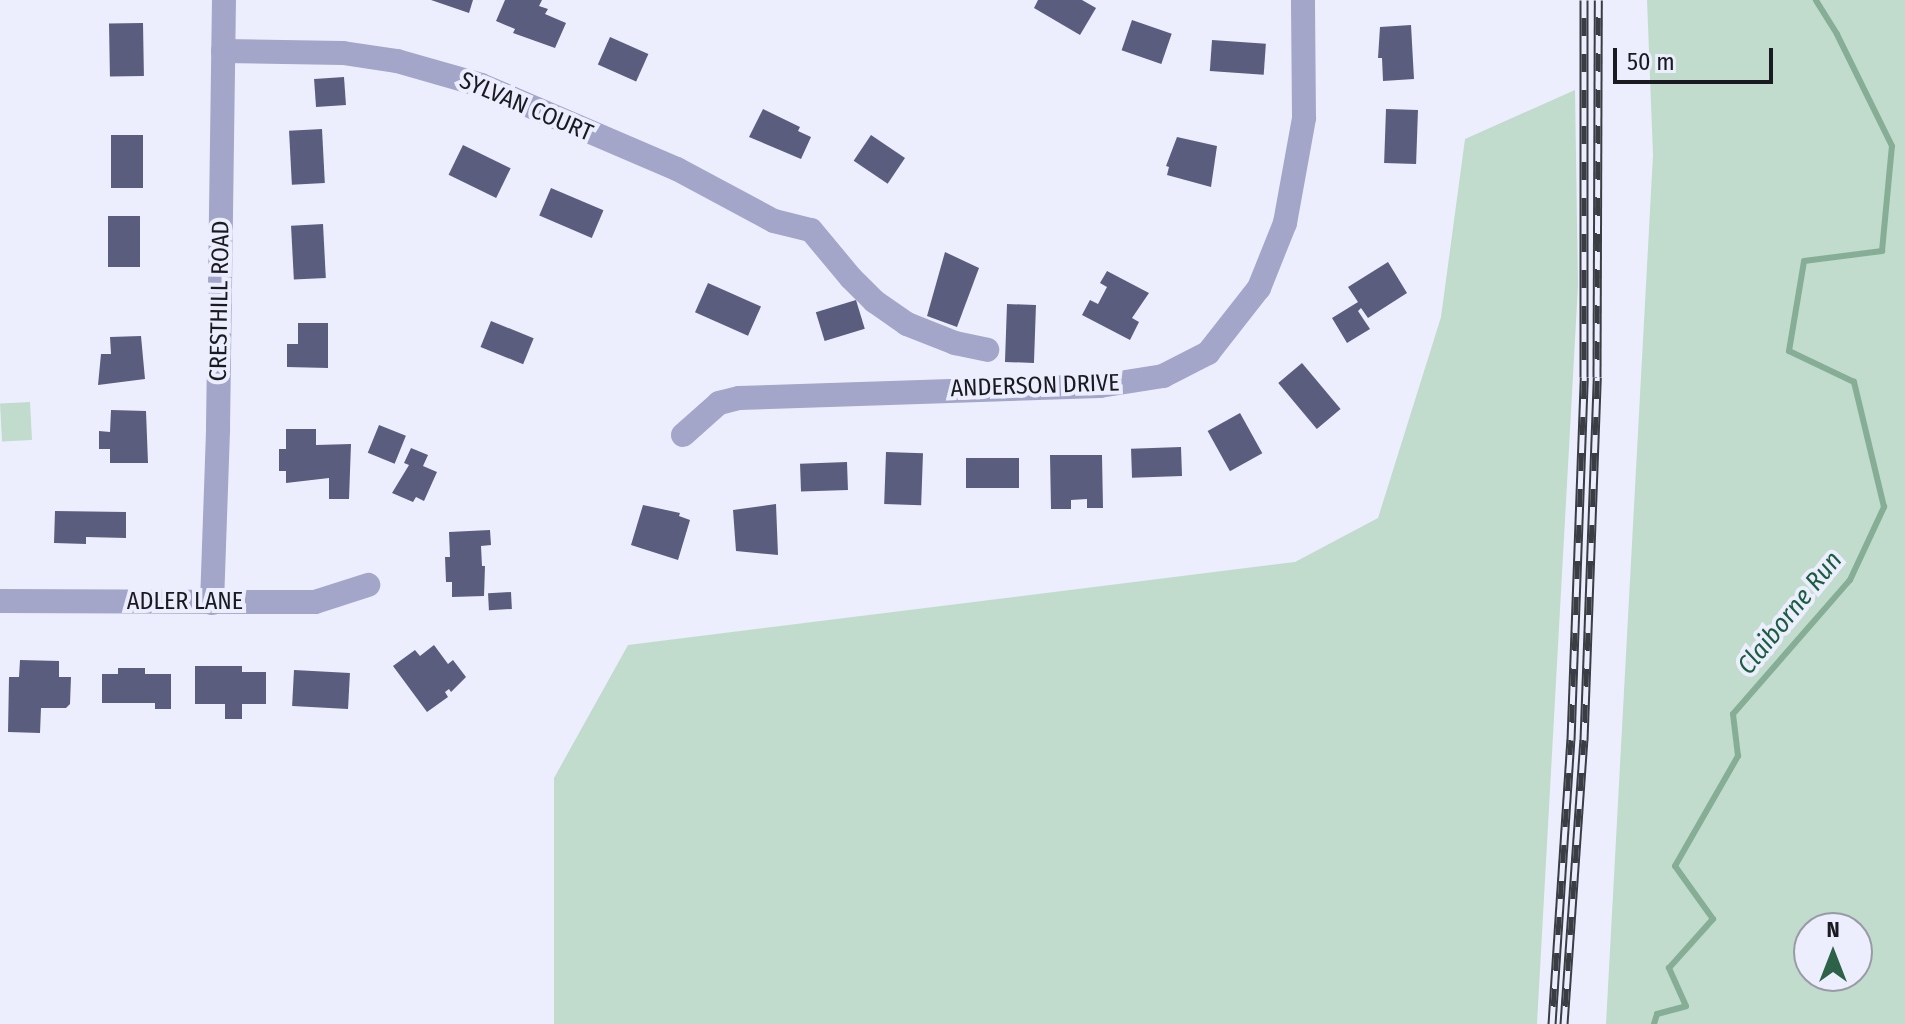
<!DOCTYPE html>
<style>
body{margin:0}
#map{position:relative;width:1905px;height:1024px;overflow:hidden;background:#eceefd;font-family:"Fira Sans Condensed",sans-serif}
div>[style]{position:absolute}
.green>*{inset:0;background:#c1dccc;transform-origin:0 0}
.stream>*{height:6px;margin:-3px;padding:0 3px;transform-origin:3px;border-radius:3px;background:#86ae97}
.building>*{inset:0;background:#5b5d7e;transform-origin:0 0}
.minor>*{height:24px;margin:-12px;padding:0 12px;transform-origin:12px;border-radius:12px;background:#a3a6c9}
.rail>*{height:9px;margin-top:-4.5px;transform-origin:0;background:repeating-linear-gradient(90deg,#eceefd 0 18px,#3b3d44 0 36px);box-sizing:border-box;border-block:2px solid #3b3d44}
span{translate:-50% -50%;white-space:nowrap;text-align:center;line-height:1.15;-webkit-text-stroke:8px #eceefd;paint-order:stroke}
.street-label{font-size:24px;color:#1a1b21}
.water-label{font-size:26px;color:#1b5e3f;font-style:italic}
.north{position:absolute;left:1793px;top:912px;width:80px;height:80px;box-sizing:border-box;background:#eceefd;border:2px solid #989aa5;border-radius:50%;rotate:0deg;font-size:22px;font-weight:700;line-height:32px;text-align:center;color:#1a1b21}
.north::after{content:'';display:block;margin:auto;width:28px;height:36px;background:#2d6248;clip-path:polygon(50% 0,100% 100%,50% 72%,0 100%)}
.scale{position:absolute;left:1613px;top:48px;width:160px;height:36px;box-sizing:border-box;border:4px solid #1a1b21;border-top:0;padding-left:10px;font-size:24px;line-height:28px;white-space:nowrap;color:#1a1b21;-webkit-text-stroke:6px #eceefd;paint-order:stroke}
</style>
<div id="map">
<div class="green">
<i style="clip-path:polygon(evenodd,1647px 0,1905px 0,1905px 1024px,1606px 1024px,1653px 155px,1647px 0,1809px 928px,1857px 928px,1857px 976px,1809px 976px,1809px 928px)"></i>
<i style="clip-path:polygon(1575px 90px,1578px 286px,1537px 1024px,554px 1024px,554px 778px,628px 645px,1295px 562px,1378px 518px,1441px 317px,1465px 139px)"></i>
<i style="left:30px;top:402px;width:38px;height:30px;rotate:87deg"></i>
</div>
<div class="stream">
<i style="left:1654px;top:1024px;width:10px;rotate:-73deg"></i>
<i style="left:1657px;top:1014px;width:30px;rotate:-15deg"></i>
<i style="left:1686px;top:1006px;width:42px;rotate:-114.1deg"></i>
<i style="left:1669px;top:968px;width:66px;rotate:-48.1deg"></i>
<i style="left:1713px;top:919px;width:65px;rotate:-125.6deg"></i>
<i style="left:1675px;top:866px;width:127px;rotate:-60.2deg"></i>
<i style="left:1738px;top:756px;width:42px;rotate:-96.8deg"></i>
<i style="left:1733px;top:714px;width:178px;rotate:-48.9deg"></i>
<i style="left:1850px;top:580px;width:81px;rotate:-65deg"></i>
<i style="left:1884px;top:507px;width:129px;rotate:-103.5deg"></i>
<i style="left:1854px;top:382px;width:72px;rotate:-154.5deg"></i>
<i style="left:1789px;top:351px;width:91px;rotate:-80.5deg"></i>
<i style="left:1804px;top:261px;width:79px;rotate:-7.3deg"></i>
<i style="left:1882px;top:251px;width:105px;rotate:-84.6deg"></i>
<i style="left:1892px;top:146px;width:125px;rotate:-116.2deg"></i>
<i style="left:1837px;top:34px;width:40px;rotate:-122deg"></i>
</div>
<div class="building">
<i style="clip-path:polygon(431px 0,473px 0,469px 13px)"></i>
<i style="clip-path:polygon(505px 0,542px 0,539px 6px,548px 9px,545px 14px,566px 23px,555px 48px,513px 33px,515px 29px,496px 21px)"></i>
<i style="clip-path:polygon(1038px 0,1082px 0,1096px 8px,1080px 35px,1034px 8px)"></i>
<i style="left:1132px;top:20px;width:42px;height:32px;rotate:19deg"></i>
<i style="left:143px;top:23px;width:53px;height:34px;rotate:89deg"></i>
<i style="clip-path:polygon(1411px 25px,1414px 79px,1383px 81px,1382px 58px,1378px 58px,1380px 27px)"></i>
<i style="left:610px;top:37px;width:42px;height:30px;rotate:24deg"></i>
<i style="left:1212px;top:40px;width:54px;height:31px;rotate:4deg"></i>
<i style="left:344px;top:77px;width:28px;height:30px;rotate:86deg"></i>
<i style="clip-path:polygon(763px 109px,800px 127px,798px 131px,811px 137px,801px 159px,749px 137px)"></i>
<i style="left:1386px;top:109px;width:32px;height:54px;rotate:2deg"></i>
<i style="left:322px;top:129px;width:54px;height:33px;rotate:87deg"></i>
<i style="left:111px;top:135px;width:32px;height:53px"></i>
<i style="left:871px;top:135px;width:41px;height:31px;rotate:34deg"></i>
<i style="clip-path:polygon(1177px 137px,1217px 146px,1211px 187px,1167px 175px,1169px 167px,1166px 166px)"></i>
<i style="left:463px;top:145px;width:53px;height:33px;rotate:26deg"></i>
<i style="left:551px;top:188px;width:57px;height:30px;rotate:23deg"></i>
<i style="left:108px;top:216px;width:32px;height:51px"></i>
<i style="left:323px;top:224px;width:54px;height:32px;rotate:87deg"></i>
<i style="clip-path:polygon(945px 252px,979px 268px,957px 327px,927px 316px)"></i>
<i style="clip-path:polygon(1388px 262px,1407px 293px,1368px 318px,1361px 308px,1358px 311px,1370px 329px,1347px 343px,1332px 318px,1358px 302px,1348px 287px)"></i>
<i style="clip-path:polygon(1107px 271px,1149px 293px,1132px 318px,1139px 322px,1130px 340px,1082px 315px,1090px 300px,1098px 304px,1107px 287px,1100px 283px)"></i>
<i style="left:708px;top:283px;width:58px;height:32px;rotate:24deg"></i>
<i style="left:856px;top:300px;width:30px;height:42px;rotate:73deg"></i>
<i style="left:1007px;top:304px;width:29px;height:58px;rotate:2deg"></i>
<i style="left:491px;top:321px;width:46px;height:28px;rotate:22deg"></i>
<i style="clip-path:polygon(298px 323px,328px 323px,328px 368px,287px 367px,287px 344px,298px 344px)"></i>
<i style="clip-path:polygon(141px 336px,145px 379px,98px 385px,101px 354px,111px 354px,110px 337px)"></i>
<i style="left:1302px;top:363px;width:60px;height:31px;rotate:50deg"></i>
<i style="clip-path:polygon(111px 410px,146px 411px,148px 463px,110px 463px,110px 449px,99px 449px,99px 431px,110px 432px)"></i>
<i style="left:1240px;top:413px;width:46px;height:37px;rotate:61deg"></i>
<i style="left:379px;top:425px;width:29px;height:30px;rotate:22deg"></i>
<i style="clip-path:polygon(286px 429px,316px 429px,316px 445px,351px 444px,349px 499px,329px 499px,329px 478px,286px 483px,286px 471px,279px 471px,279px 449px,286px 449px)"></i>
<i style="left:1181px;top:447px;width:29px;height:50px;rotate:88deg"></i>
<i style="clip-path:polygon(411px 448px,428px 455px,423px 466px,437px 472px,424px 501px,416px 497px,413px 502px,392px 493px,409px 465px,404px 463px)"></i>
<i style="left:886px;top:452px;width:37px;height:52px;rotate:2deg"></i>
<i style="clip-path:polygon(1050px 455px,1102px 455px,1103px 508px,1087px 508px,1087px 499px,1071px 500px,1071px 509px,1051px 509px)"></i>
<i style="left:1019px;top:458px;width:30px;height:53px;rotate:90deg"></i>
<i style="left:847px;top:462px;width:28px;height:47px;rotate:88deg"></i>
<i style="clip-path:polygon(776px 504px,778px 555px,736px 551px,733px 510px)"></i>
<i style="clip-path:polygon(643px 505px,680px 513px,679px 516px,690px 520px,678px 560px,631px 545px)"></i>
<i style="clip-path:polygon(55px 511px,126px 512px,126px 538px,86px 537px,86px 544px,54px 543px)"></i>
<i style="clip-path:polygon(490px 530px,491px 545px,481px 546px,482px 566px,485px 566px,484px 596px,452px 597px,452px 582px,446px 582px,445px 557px,450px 557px,449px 532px)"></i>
<i style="left:511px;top:592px;width:17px;height:23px;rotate:87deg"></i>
<i style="clip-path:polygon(434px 645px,448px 664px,453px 660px,466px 677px,451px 692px,449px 689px,445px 692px,448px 697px,427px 712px,393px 666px,415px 650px,420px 656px)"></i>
<i style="clip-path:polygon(20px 660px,59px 661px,59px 677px,71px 677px,70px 704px,66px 708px,41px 708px,40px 733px,8px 732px,9px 677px,19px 677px)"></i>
<i style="clip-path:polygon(195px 666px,242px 666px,242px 672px,266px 672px,266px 704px,242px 704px,242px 719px,225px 719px,225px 704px,195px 704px)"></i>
<i style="clip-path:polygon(118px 668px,145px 668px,145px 674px,171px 674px,171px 709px,155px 709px,155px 703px,102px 703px,102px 674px,118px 674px)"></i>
<i style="left:294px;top:670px;width:56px;height:36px;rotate:3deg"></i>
</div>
<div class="minor">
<i style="left:223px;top:51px;width:120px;rotate:1deg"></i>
<i style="left:343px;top:53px;width:55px;rotate:8.4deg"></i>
<i style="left:397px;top:61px;width:87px;rotate:15.9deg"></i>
<i style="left:481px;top:85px;width:213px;rotate:23.2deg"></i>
<i style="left:677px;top:169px;width:110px;rotate:28.2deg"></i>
<i style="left:774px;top:221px;width:38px;rotate:14deg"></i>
<i style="left:811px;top:230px;width:62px;rotate:50.2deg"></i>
<i style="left:851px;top:278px;width:33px;rotate:45deg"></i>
<i style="left:874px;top:301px;width:40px;rotate:34.9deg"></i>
<i style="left:907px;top:324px;width:52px;rotate:21.6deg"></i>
<i style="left:955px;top:343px;width:33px;rotate:12deg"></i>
<i style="left:683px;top:435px;width:48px;rotate:-41.6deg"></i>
<i style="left:719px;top:403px;width:21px;rotate:-14deg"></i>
<i style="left:739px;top:398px;width:361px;rotate:-1.9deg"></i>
<i style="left:1100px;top:386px;width:64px;rotate:-9deg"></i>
<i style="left:1163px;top:376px;width:51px;rotate:-27.1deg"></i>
<i style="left:1208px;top:353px;width:83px;rotate:-51.9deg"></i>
<i style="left:1259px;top:288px;width:70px;rotate:-68.2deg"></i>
<i style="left:1285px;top:223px;width:107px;rotate:-79.7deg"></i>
<i style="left:1304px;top:118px;width:118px;rotate:-90.5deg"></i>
<i style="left:0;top:601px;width:315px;rotate:0.2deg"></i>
<i style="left:315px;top:602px;width:56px;rotate:-17.8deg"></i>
<i style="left:212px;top:603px;width:175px;rotate:-88deg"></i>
<i style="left:218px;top:428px;width:428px;rotate:-89.2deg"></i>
</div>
<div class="rail">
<i style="left:1552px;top:1024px;width:285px;rotate:-86.2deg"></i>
<i style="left:1571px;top:740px;width:363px;rotate:-87.9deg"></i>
<i style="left:1584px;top:377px;width:377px;rotate:-90deg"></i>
<i style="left:1564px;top:1024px;width:285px;rotate:-86deg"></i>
<i style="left:1584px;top:740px;width:363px;rotate:-87.9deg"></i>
<i style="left:1597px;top:377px;width:377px;rotate:-89.8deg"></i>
</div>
<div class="street-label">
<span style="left:526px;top:107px;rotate:23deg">SYLVAN COURT</span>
<span style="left:220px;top:301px;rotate:-89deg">CRESTHILL ROAD</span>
<span style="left:1035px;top:386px;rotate:-2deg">ANDERSON DRIVE</span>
<span style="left:185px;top:602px">ADLER LANE</span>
</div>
<div class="water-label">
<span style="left:1790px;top:613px;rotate:-51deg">Claiborne Run</span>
</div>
<div class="north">N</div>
<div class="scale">50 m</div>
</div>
